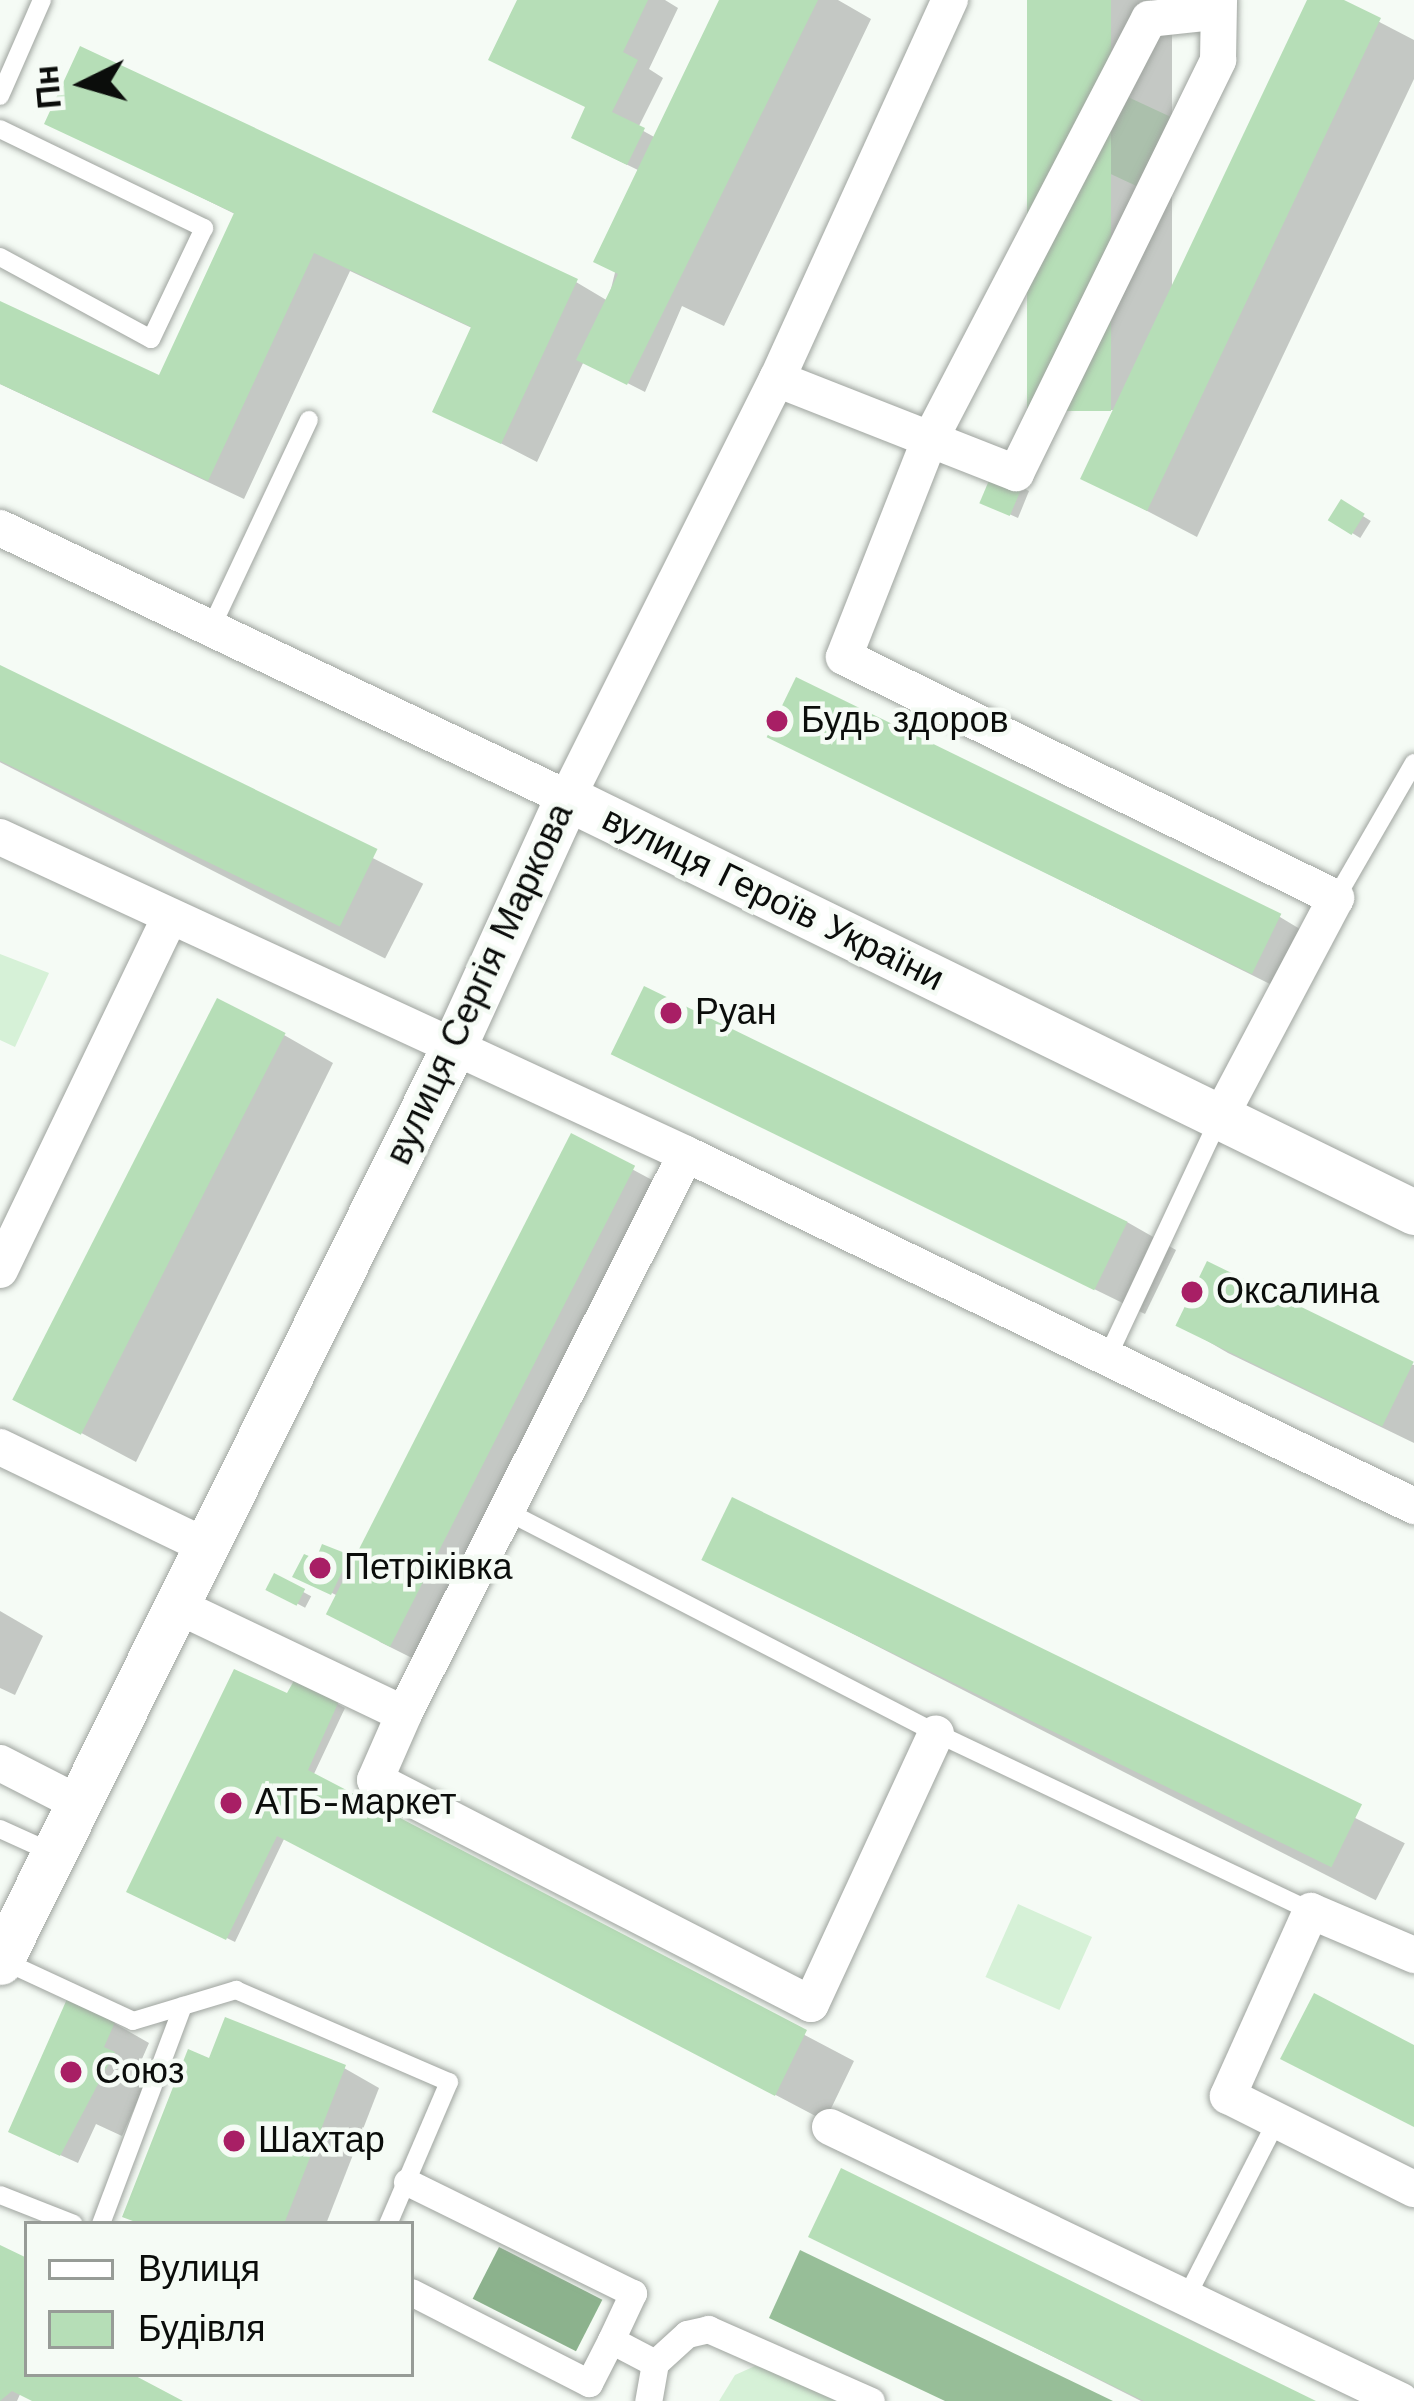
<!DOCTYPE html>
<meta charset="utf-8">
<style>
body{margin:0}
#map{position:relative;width:1414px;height:2401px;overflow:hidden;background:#f5fbf5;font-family:"Work Sans",sans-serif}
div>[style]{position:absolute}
.green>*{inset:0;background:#d6f1d7;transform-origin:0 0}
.forest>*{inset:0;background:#97be98}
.water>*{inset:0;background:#8cb28d;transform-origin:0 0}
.shadow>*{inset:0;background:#0003;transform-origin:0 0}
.building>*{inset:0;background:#b6deb7;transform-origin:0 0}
.roads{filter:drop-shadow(0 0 3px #9fa49f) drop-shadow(0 0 3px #9fa49f)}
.service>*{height:18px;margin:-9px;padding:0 9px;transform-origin:9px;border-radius:9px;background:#fff}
.pedestrian>*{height:27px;margin:-13.5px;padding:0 13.5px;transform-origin:13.5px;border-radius:13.5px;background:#fff}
.minor>*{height:36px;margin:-18px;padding:0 18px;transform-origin:18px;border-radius:18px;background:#fff}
.tertiary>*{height:45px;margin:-22.5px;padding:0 22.5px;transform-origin:22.5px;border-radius:22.5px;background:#fff}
.dots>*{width:33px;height:33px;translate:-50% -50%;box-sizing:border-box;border:6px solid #f5fbf5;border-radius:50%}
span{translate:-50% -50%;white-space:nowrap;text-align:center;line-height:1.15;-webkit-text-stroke:9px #f5fbf5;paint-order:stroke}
.poi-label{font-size:36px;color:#0b0d0b}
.left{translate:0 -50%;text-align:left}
.street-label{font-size:36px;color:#0b0d0b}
.legend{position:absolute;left:24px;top:2221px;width:390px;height:156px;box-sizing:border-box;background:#f5fbf5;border:3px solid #979c97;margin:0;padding:15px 21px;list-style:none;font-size:36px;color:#0b0d0b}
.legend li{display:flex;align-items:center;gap:24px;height:60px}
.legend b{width:60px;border:3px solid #979c97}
.north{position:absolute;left:24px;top:24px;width:120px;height:120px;-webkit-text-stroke:9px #f5fbf5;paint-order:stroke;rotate:265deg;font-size:33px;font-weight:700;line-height:48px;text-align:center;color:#0b0d0b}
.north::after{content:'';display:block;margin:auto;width:42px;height:54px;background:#0b0d0b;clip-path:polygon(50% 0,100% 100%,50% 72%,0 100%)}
</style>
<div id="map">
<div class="green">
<i style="left:1115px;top:91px;width:76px;height:77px;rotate:25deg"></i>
<i style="clip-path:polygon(0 954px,49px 973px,15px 1047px,0 1040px)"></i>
<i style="left:1018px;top:1904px;width:81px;height:80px;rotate:24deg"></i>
<i style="clip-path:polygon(755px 2366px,777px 2372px,836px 2401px,719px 2401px,735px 2375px)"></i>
</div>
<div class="forest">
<i style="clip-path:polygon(800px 2250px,1113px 2401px,945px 2401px,769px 2318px)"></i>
</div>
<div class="water">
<i style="left:499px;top:2247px;width:116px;height:58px;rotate:27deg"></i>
</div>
<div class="shadow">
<i style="clip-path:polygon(520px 0,665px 0,678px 8px,649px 69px,663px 78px,638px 128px,656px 138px,722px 0,838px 0,871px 19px,724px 326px,682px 306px,645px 392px,584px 361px,537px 462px,436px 410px,474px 329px,350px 271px,244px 499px,0 384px,0 304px,160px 379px,237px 215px,48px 122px,576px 282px,608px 301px,640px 171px,601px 152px,588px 107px)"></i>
<i style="left:1030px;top:0;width:142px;height:410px"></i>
<i style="clip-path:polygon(1310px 0,1337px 0,1414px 40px,1414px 79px,1197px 537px,1084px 478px)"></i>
<i style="clip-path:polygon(1021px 487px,1029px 491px,1018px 518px,991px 506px)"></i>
<i style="left:1342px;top:503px;width:34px;height:20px;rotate:32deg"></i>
<i style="left:0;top:668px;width:475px;height:84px;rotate:27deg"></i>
<i style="clip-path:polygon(770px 736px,1280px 917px,1328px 946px,1302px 1000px)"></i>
<i style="clip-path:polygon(284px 1035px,333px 1063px,136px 1462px,21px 1401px)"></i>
<i style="clip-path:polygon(615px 1054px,1127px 1222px,1176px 1250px,1145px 1314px)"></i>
<i style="clip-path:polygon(572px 1137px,682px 1196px,442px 1673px,380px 1642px,340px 1597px,296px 1575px,318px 1563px,357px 1563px)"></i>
<i style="clip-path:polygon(1180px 1325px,1414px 1365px,1414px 1443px,1228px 1353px)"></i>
<i style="left:733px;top:1501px;width:754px;height:64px;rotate:27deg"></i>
<i style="left:275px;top:1577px;width:41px;height:13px;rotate:28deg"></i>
<i style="clip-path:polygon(0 1611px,43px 1636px,15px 1695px,0 1688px)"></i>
<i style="clip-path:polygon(297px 1681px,345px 1708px,313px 1776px,854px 2061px,825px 2121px,285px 1837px,235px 1942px,138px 1895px)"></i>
<i style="clip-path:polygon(114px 2023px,149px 2043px,138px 2068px,149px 2075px,122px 2136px,96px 2124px,78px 2163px,29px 2141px)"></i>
<i style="clip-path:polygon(211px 2062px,344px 2068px,379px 2088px,326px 2224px,141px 2224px)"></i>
<i style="clip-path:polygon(812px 2235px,1309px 2401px,1141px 2401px)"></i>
<i style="clip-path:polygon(0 2248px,27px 2262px,27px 2374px,125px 2374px,176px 2401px,36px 2401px,21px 2392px,17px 2401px,0 2401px)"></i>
</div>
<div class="building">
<i style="clip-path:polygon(517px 0,648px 0,623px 52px,638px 60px,612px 112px,645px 128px,627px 165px,571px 138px,585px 107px,488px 60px)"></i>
<i style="clip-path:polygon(719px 0,818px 0,627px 385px,576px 360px,618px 274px,593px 262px)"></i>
<i style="left:1027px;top:0;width:84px;height:411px"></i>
<i style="clip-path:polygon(1307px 0,1344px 0,1381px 18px,1147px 511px,1080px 479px)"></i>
<i style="clip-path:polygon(80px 46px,578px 279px,501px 444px,432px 412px,471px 327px,314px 253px,208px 481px,0 384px,0 301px,159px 375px,234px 213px,44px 124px)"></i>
<i style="left:993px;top:471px;width:33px;height:35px;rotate:23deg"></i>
<i style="left:1341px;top:499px;width:28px;height:25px;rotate:32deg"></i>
<i style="left:0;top:665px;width:420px;height:86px;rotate:26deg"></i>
<i style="left:796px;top:677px;width:540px;height:67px;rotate:26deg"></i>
<i style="left:644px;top:986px;width:538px;height:76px;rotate:26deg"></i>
<i style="left:217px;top:998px;width:77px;height:451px;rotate:27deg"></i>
<i style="left:571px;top:1133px;width:72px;height:540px;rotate:27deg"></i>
<i style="left:1207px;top:1261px;width:230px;height:72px;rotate:26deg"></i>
<i style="left:732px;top:1497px;width:701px;height:70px;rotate:26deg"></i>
<i style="clip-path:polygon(322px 1544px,350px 1555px,331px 1595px,292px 1577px,304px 1554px,316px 1559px)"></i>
<i style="left:274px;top:1573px;width:35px;height:19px;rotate:27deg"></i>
<i style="clip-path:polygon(234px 1669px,287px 1693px,296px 1677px,339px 1701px,308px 1770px,807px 2030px,775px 2096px,277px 1836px,226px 1940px,126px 1892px)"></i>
<i style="clip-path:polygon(1314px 1993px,1414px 2045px,1414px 2127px,1280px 2059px)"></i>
<i style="clip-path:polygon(67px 1999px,116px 2020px,104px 2047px,115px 2052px,60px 2156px,8px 2132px)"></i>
<i style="clip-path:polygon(225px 2017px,346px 2065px,284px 2224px,141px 2224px,122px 2217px,188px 2049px,209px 2058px)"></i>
<i style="clip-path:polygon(841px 2168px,1316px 2401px,1144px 2401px,808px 2237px)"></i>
<i style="clip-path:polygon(0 2245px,27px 2258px,27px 2374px,132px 2374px,183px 2401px,32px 2401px,12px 2391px,0 2401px)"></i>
</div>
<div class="roads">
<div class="service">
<i style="left:0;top:96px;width:105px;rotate:-66.4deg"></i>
<i style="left:0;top:129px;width:227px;rotate:25.9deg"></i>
<i style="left:204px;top:228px;width:123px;rotate:115.5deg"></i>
<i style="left:151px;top:339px;width:172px;rotate:-151.5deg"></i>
<i style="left:211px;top:628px;width:230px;rotate:-64.8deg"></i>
<i style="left:1336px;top:898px;width:156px;rotate:-60deg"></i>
<i style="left:1107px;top:1358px;width:264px;rotate:-64.9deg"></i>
<i style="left:508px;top:1512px;width:482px;rotate:27.3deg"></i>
<i style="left:936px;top:1733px;width:415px;rotate:25.4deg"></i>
<i style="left:0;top:1829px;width:60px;rotate:24.4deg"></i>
<i style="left:4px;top:1961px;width:142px;rotate:24.9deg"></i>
<i style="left:133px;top:2021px;width:108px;rotate:-16.8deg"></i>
<i style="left:236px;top:1990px;width:232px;rotate:23.4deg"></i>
<i style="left:449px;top:2082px;width:155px;rotate:113.2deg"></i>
<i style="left:0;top:2195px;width:79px;rotate:21.4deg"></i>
<i style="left:101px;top:2224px;width:233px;rotate:-69.4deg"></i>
<i style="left:1185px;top:2300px;width:202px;rotate:-62.9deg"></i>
</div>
<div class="pedestrian">
<i style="left:407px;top:2182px;width:252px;rotate:26.2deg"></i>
<i style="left:633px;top:2293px;width:52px;rotate:115.1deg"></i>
<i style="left:411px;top:2292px;width:200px;rotate:27.1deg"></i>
<i style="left:589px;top:2383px;width:48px;rotate:-62.9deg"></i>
<i style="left:611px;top:2340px;width:50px;rotate:27.6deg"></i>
<i style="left:655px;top:2363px;width:39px;rotate:100deg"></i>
<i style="left:655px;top:2363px;width:43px;rotate:-42.2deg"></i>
<i style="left:687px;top:2334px;width:22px;rotate:-13deg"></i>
<i style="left:708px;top:2329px;width:178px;rotate:23.8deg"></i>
</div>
<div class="minor">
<i style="left:1214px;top:12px;width:65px;rotate:173.9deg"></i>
<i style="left:1149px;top:19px;width:476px;rotate:117.5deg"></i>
<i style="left:929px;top:441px;width:232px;rotate:111.5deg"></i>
<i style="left:844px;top:657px;width:548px;rotate:26.1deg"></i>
<i style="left:1336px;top:898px;width:250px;rotate:117.9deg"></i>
<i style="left:777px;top:379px;width:257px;rotate:21.5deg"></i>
<i style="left:1016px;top:473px;width:460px;rotate:-63.9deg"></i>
<i style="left:1218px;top:60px;width:60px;rotate:-89deg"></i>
<i style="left:0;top:528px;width:628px;rotate:25.46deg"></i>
<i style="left:567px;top:798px;width:469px;rotate:-63.4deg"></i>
<i style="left:777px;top:379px;width:417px;rotate:-65.5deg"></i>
<i style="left:0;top:837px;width:756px;rotate:24.8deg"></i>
<i style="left:686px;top:1154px;width:627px;rotate:116.73deg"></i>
<i style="left:404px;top:1714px;width:250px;rotate:-154.5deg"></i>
<i style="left:686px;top:1154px;width:809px;rotate:25.8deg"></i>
<i style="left:0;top:1270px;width:392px;rotate:-64.3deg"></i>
<i style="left:0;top:1447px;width:229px;rotate:25.7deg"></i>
<i style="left:404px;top:1714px;width:72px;rotate:113.7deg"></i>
<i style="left:375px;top:1780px;width:490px;rotate:27.2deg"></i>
<i style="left:811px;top:2004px;width:298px;rotate:-65.2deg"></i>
<i style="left:0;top:1763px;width:90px;rotate:27.1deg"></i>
<i style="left:1414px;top:1955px;width:112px;rotate:-156.9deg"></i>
<i style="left:1311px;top:1911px;width:203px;rotate:114.2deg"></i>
<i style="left:1228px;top:2096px;width:208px;rotate:26.6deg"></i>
<i style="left:830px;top:2127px;width:633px;rotate:25.63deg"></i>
</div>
<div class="tertiary">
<i style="left:0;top:1962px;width:1025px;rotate:-63.64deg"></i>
<i style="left:455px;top:1044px;width:270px;rotate:-65.5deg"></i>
<i style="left:567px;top:798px;width:943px;rotate:26.05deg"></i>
</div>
</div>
<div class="dots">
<i style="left:777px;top:721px;background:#a81f65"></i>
<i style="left:671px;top:1013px;background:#a81f65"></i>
<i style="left:1192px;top:1292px;background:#a81f65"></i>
<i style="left:320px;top:1568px;background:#a81f65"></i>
<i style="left:231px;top:1803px;background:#a81f65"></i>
<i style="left:71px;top:2072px;background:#a81f65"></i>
<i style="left:234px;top:2141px;background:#a81f65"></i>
</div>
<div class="poi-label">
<span class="left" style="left:801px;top:721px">Будь здоров</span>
<span class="left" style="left:695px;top:1013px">Руан</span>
<span class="left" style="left:1216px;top:1292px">Оксалина</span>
<span class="left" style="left:344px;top:1568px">Петріківка</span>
<span class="left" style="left:255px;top:1803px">АТБ-маркет</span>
<span class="left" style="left:95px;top:2072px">Союз</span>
<span class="left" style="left:258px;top:2141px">Шахтар</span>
</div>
<div class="street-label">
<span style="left:773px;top:899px;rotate:26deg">вулиця Героїв України</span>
<span style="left:480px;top:984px;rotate:-65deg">вулиця Сергія Маркова</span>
</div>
<ul class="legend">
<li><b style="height:15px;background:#fff"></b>Вулиця</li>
<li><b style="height:33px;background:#b6deb7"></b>Будівля</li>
</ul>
<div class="north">Пн</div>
</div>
